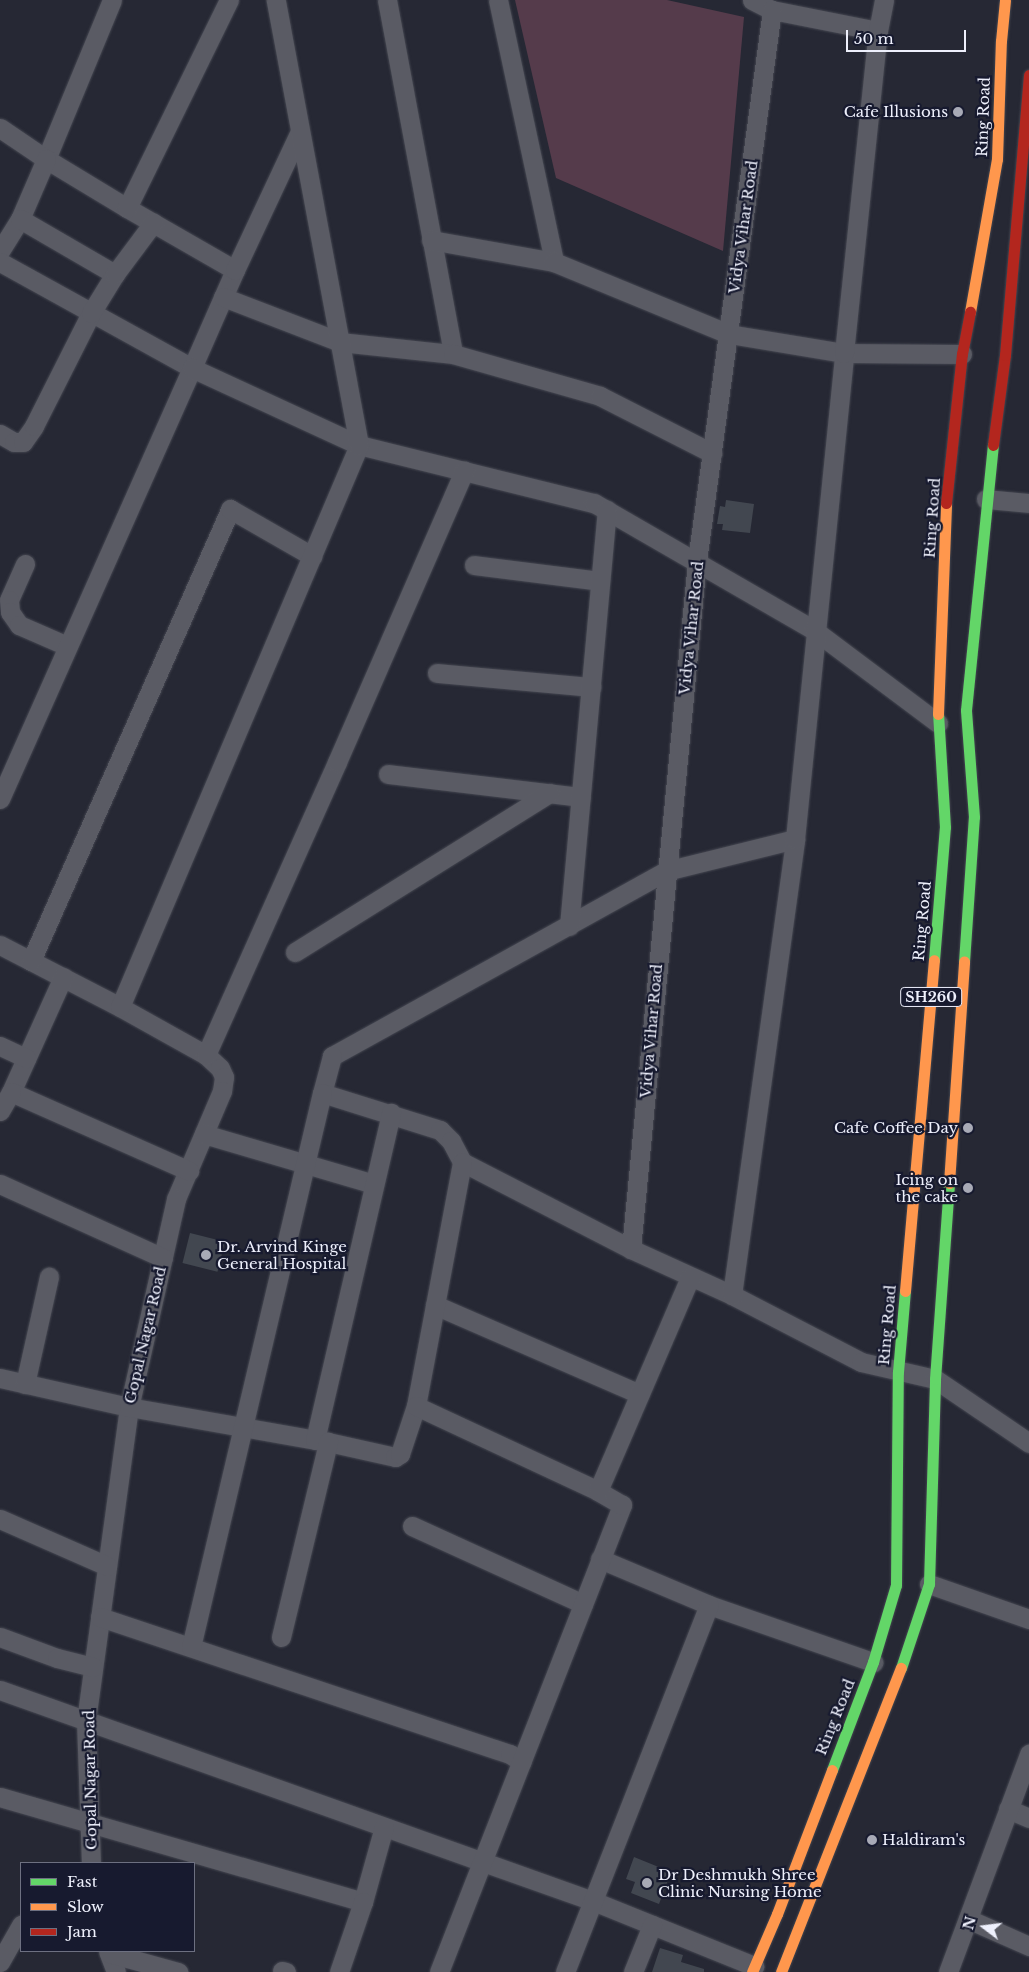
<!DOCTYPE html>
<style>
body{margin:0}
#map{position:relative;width:1029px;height:1972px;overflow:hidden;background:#262834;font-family:"Libre Baskerville",serif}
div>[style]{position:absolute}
.green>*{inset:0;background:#553b4b}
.building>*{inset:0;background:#424750;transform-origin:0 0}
.roads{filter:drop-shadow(0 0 1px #444650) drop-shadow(0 0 1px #444650)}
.street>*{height:19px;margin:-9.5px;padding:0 9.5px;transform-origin:9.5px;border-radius:9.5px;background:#5a5b64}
.fast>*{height:11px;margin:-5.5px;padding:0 5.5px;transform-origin:5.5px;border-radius:5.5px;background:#63d668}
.slow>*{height:11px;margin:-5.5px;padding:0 5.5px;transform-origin:5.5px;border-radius:5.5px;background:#ff974d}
.jam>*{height:11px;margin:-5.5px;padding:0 5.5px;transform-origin:5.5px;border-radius:5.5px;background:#b3261e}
.dots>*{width:14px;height:14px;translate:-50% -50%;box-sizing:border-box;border:2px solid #171a2f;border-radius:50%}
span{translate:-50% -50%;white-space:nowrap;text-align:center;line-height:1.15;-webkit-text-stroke:4.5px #171a2f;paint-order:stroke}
.shield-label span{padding:1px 4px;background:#171a2f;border:1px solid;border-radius:4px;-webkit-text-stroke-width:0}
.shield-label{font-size:14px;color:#eef0fc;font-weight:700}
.poi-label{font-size:15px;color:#eef0fc}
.right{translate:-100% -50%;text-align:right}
.left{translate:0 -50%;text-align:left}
.street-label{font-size:15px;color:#eef0fc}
.legend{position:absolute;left:20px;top:1862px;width:175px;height:90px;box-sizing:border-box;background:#171a2f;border:1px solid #6d7081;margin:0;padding:6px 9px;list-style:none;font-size:15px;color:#eef0fc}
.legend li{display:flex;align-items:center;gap:10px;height:25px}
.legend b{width:25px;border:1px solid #6d7081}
.north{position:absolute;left:959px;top:1902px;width:50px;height:50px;-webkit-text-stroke:4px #171a2f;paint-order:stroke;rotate:285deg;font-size:14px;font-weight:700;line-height:20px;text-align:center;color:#eef0fc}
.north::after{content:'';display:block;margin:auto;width:18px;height:22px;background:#eef0fc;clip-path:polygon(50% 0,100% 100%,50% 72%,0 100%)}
.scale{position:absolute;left:846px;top:30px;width:120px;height:22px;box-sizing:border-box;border:2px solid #eef0fc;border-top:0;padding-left:6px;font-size:15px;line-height:18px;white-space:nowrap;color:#eef0fc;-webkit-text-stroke:4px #171a2f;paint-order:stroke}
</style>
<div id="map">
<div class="green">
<i style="clip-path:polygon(515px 0,667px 0,744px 17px,723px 251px,556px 178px)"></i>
</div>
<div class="building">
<i style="clip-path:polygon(726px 500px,754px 504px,750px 533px,722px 530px,723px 524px,717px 524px,720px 506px,725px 507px)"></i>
<i style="left:190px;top:1233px;width:36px;height:31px;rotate:14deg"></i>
<i style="clip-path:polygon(634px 1857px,671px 1872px,659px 1904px,631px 1893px,635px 1882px,626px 1879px)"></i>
<i style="clip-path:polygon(660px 1948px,683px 1955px,681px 1962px,704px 1969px,704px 1972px,652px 1972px)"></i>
</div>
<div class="roads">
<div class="street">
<i style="left:112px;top:0;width:172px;rotate:112.5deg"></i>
<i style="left:46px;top:159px;width:95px;rotate:31.2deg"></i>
<i style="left:387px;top:0;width:360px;rotate:79.4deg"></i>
<i style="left:498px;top:0;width:268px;rotate:77.9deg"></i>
<i style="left:752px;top:0;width:22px;rotate:27deg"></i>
<i style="left:772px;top:10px;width:108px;rotate:11.2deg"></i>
<i style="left:0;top:128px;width:55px;rotate:34deg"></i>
<i style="left:46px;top:159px;width:65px;rotate:113.4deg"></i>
<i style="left:20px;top:219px;width:38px;rotate:122deg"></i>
<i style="left:20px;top:219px;width:110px;rotate:30.1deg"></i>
<i style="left:431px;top:240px;width:125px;rotate:10.1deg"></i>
<i style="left:554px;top:262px;width:189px;rotate:22.4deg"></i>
<i style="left:729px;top:334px;width:117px;rotate:9.4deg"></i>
<i style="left:844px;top:353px;width:118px;rotate:0.5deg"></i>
<i style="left:0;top:262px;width:219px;rotate:28.9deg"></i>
<i style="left:192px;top:368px;width:107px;rotate:-66.3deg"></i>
<i style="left:235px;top:270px;width:125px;rotate:-150.1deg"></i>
<i style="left:127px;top:208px;width:232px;rotate:-63.9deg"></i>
<i style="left:235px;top:270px;width:153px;rotate:-64.9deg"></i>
<i style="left:223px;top:297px;width:125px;rotate:21deg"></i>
<i style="left:340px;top:342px;width:114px;rotate:6.1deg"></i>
<i style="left:453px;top:354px;width:153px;rotate:15.9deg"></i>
<i style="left:600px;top:396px;width:126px;rotate:27deg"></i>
<i style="left:0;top:434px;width:16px;rotate:30deg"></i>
<i style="left:14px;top:442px;width:9px"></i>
<i style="left:23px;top:442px;width:19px;rotate:-55deg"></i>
<i style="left:34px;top:426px;width:127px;rotate:-63.2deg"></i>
<i style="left:91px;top:313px;width:46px;rotate:-58.4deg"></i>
<i style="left:115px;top:274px;width:64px;rotate:-53.3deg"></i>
<i style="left:986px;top:499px;width:43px;rotate:5.3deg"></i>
<i style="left:25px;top:564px;width:39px;rotate:114deg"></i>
<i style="left:9px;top:600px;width:12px;rotate:85deg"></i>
<i style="left:10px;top:612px;width:16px;rotate:55deg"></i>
<i style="left:19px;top:625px;width:52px;rotate:23.6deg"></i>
<i style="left:474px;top:565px;width:127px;rotate:7.2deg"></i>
<i style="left:437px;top:673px;width:155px;rotate:5.2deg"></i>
<i style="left:388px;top:774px;width:194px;rotate:6.8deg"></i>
<i style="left:0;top:799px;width:472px;rotate:-66deg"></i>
<i style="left:192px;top:368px;width:184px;rotate:24.8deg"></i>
<i style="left:359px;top:445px;width:242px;rotate:13.9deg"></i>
<i style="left:594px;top:503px;width:254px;rotate:30deg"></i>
<i style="left:814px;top:630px;width:155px;rotate:36.9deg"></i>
<i style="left:795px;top:839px;width:133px;rotate:166.1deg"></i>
<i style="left:666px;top:871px;width:382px;rotate:151deg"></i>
<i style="left:332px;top:1056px;width:38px;rotate:105deg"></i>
<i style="left:322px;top:1093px;width:124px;rotate:17.4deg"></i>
<i style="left:440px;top:1130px;width:16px;rotate:45deg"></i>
<i style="left:451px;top:1141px;width:24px;rotate:62deg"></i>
<i style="left:462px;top:1162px;width:190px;rotate:27.2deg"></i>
<i style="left:631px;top:1249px;width:111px;rotate:24.5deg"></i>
<i style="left:732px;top:1295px;width:145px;rotate:27.4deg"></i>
<i style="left:861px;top:1362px;width:76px;rotate:12.9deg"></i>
<i style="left:935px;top:1379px;width:114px;rotate:34.2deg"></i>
<i style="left:569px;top:926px;width:418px;rotate:-84.8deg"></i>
<i style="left:0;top:945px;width:135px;rotate:27.3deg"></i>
<i style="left:120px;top:1007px;width:98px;rotate:29.2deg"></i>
<i style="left:206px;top:1055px;width:19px;rotate:43deg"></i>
<i style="left:220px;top:1068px;width:10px;rotate:66deg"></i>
<i style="left:224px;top:1077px;width:14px;rotate:98deg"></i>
<i style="left:222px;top:1091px;width:117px;rotate:113.1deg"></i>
<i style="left:176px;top:1199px;width:213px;rotate:102.7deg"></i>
<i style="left:129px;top:1407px;width:317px;rotate:97.8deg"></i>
<i style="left:86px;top:1721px;width:142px;rotate:88deg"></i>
<i style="left:295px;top:952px;width:300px;rotate:-32deg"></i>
<i style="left:31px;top:961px;width:494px;rotate:-66.2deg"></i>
<i style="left:230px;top:509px;width:95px;rotate:29.8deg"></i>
<i style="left:63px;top:977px;width:126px;rotate:114.3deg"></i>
<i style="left:11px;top:1092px;width:195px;rotate:23.9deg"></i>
<i style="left:120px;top:1007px;width:611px;rotate:-66.96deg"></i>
<i style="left:359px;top:445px;width:453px;rotate:-100.6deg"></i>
<i style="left:0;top:1046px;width:29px;rotate:25deg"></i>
<i style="left:206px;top:1055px;width:321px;rotate:-65.9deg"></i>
<i style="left:337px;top:762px;width:318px;rotate:-66.4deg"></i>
<i style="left:0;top:1111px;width:22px;rotate:-60deg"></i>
<i style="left:204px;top:1134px;width:177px;rotate:16.4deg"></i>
<i style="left:0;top:1184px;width:179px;rotate:24.4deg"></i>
<i style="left:631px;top:1249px;width:691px;rotate:-84.52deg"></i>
<i style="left:697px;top:561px;width:556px;rotate:-82.25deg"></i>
<i style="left:732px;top:1295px;width:460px;rotate:-82.1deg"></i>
<i style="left:795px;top:839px;width:488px;rotate:-84.2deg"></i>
<i style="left:844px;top:353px;width:324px;rotate:-84deg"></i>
<i style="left:878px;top:31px;width:32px;rotate:-79deg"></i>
<i style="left:435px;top:1305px;width:223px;rotate:23.5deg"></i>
<i style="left:0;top:1378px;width:132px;rotate:12.7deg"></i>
<i style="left:129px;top:1407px;width:202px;rotate:10deg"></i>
<i style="left:328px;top:1442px;width:69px;rotate:12.6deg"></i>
<i style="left:395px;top:1457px;width:6px;rotate:-31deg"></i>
<i style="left:400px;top:1454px;width:51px;rotate:-71.6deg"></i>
<i style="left:416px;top:1406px;width:248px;rotate:-79.3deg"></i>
<i style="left:25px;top:1384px;width:110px;rotate:-77.4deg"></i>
<i style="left:416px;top:1406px;width:201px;rotate:25deg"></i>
<i style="left:315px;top:1440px;width:336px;rotate:-76.9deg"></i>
<i style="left:0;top:1519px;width:117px;rotate:23.7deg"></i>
<i style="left:412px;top:1526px;width:188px;rotate:24.5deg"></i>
<i style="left:600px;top:1559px;width:118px;rotate:22.9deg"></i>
<i style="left:709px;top:1605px;width:174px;rotate:19.2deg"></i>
<i style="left:929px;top:1584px;width:106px;rotate:19.3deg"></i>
<i style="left:100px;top:1617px;width:432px;rotate:18.5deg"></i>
<i style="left:510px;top:1754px;width:14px;rotate:34deg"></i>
<i style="left:0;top:1637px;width:61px;rotate:20.2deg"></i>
<i style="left:57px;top:1658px;width:37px;rotate:14deg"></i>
<i style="left:281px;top:1637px;width:201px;rotate:-76.4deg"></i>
<i style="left:191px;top:1647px;width:569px;rotate:-76.7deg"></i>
<i style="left:0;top:1690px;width:629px;rotate:19.59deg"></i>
<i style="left:593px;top:1901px;width:174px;rotate:22deg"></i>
<i style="left:0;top:1797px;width:378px;rotate:16.1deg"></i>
<i style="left:363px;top:1902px;width:78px;rotate:-74.4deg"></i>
<i style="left:1008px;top:1809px;width:23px;rotate:23deg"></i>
<i style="left:968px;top:1919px;width:67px;rotate:23.9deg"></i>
<i style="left:108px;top:1951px;width:22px;rotate:69deg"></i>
<i style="left:109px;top:1953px;width:72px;rotate:15.4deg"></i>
<i style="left:0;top:1962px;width:43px;rotate:-60.4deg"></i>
<i style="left:282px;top:1971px;width:4px;rotate:14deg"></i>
<i style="left:339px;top:1972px;width:74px;rotate:-71.1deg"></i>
<i style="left:439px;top:1972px;width:502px;rotate:-68.6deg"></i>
<i style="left:622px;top:1505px;width:28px;rotate:-150deg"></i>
<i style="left:598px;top:1491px;width:233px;rotate:-66.7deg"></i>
<i style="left:565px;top:1972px;width:394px;rotate:-68.6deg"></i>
<i style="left:633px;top:1972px;width:51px;rotate:-68deg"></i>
<i style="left:948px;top:1972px;width:233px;rotate:-69.6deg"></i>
</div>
<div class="fast">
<i style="left:934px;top:960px;width:133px;rotate:-85.3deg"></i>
<i style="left:945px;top:827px;width:113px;rotate:-93.5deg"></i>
<i style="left:964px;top:962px;width:145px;rotate:-86.1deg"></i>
<i style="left:974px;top:817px;width:107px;rotate:-94.3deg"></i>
<i style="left:966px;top:710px;width:266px;rotate:-84.2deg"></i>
<i style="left:901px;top:1668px;width:89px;rotate:-71.6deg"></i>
<i style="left:929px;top:1584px;width:205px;rotate:-88.3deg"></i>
<i style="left:935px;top:1379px;width:196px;rotate:-85.9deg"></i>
<i style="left:832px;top:1770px;width:116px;rotate:-69.2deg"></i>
<i style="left:873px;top:1662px;width:80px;rotate:-73.4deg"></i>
<i style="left:896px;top:1585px;width:213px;rotate:-89.5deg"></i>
<i style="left:898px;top:1372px;width:81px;rotate:-85.1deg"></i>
</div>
<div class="slow">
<i style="left:970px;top:312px;width:155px;rotate:-80deg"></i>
<i style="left:997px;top:159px;width:118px;rotate:-88.1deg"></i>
<i style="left:1001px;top:41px;width:41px;rotate:-84.4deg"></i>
<i style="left:938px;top:714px;width:211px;rotate:-87.8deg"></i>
<i style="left:949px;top:1183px;width:222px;rotate:-86.1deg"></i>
<i style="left:905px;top:1291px;width:332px;rotate:-85deg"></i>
<i style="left:752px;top:1972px;width:63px;rotate:-66.7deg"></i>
<i style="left:777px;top:1914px;width:154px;rotate:-69.1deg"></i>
<i style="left:781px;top:1972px;width:327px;rotate:-68.5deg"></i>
</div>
<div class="jam">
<i style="left:993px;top:445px;width:91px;rotate:-82.4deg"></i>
<i style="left:1005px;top:355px;width:281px;rotate:-85.1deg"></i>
<i style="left:946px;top:503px;width:150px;rotate:-83.9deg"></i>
<i style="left:962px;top:354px;width:43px;rotate:-79.2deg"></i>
</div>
</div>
<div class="dots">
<i style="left:958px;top:112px;background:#a8aab6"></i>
<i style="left:968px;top:1128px;background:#a8aab6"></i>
<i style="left:968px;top:1188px;background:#a8aab6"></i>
<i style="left:206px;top:1255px;background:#a8aab6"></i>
<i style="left:872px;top:1840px;background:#a8aab6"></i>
<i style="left:647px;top:1883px;background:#a8aab6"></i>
</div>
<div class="shield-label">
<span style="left:931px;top:997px">SH260</span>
</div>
<div class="poi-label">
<span class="right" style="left:948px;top:112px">Cafe Illusions</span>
<span class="right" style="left:958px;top:1128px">Cafe Coffee Day</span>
<span class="right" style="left:958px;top:1188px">Icing on<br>the cake</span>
<span class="left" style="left:217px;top:1255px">Dr. Arvind Kinge<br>General Hospital</span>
<span class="left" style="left:882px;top:1840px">Haldiram's</span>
<span class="left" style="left:658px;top:1883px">Dr Deshmukh Shree<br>Clinic Nursing Home</span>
</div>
<div class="street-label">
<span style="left:983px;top:117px;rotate:-88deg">Ring Road</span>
<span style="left:743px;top:227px;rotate:-82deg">Vidya Vihar Road</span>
<span style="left:932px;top:518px;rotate:-86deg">Ring Road</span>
<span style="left:691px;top:628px;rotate:-84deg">Vidya Vihar Road</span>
<span style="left:922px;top:921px;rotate:-85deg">Ring Road</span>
<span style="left:651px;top:1031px;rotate:-85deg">Vidya Vihar Road</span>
<span style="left:887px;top:1325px;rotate:-85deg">Ring Road</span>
<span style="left:145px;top:1335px;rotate:-77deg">Gopal Nagar Road</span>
<span style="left:835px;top:1717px;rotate:-68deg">Ring Road</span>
<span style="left:90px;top:1780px;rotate:-91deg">Gopal Nagar Road</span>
</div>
<ul class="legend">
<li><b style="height:6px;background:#63d668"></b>Fast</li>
<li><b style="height:6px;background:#ff974d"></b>Slow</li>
<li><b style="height:6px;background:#b3261e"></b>Jam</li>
</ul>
<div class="north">N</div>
<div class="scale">50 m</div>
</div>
